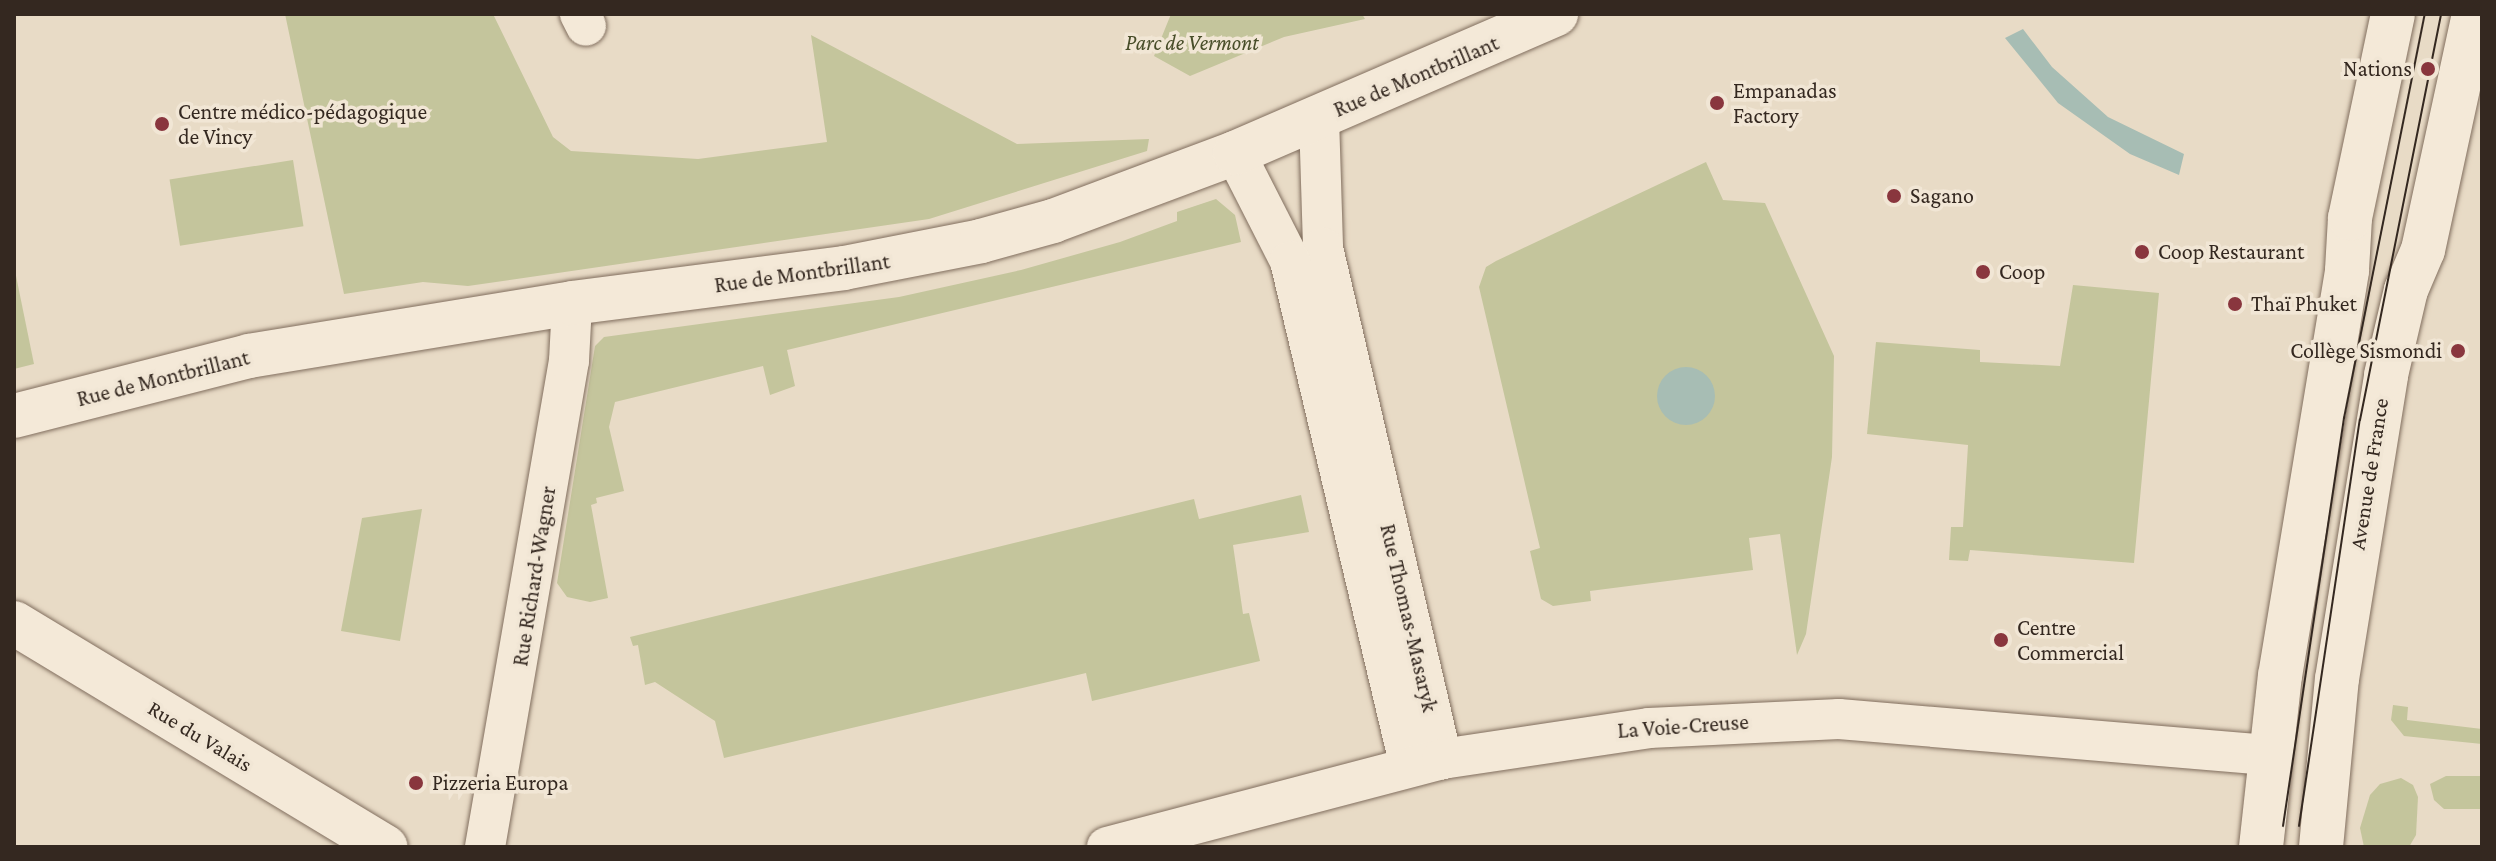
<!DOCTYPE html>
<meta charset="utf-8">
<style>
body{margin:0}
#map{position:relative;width:2496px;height:861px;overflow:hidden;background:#e8dbc6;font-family:"Crimson Pro",serif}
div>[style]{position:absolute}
.green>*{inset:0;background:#c4c59c;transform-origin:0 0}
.water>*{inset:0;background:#a7bdb4}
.round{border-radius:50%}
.roads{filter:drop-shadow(0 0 2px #816e5e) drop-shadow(0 0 2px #816e5e)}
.street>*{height:40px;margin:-20px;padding:0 20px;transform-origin:20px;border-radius:20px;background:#f4e9d8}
.secondary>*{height:44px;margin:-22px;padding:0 22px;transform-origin:22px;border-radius:22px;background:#f4e9d8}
.tram>*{height:2px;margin:-1px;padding:0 1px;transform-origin:1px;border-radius:1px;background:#342820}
.dots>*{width:22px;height:22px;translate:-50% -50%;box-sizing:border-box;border:4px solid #f1e6d5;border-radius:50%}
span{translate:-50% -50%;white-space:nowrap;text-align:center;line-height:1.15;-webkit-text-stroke:7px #f1e6d5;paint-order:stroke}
.park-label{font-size:22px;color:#484d29;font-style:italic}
.poi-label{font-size:22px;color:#342820}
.right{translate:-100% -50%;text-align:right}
.left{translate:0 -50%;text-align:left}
.street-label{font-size:22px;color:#342820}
.frame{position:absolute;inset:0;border:16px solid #342820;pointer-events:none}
</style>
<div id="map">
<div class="green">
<i style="clip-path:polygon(285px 14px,493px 14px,553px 137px,571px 151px,698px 159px,827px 142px,811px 35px,1017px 144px,1149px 139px,1147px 151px,929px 219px,468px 286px,423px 282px,344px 294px)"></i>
<i style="clip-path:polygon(1171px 14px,1362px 14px,1365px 19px,1284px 37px,1190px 76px,1154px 56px)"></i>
<i style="left:293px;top:160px;width:67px;height:125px;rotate:81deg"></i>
<i style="clip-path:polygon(1706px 162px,1723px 200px,1765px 203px,1834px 356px,1832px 457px,1806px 634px,1797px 655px,1780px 534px,1749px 538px,1753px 570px,1590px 591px,1591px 601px,1553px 606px,1541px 599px,1530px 551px,1540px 548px,1479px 287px,1486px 267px,1496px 261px)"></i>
<i style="clip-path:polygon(1216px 199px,1235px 215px,1241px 242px,787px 350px,795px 386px,770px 395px,763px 366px,615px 402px,609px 427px,624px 491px,596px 498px,597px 503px,591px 505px,608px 598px,590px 602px,567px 597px,557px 583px,595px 346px,604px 337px,899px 297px,1021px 270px,1120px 242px,1177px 221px,1177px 212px)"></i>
<i style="clip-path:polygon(14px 266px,34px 364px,14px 369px)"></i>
<i style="clip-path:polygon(2073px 285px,2159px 293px,2134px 563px,1970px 550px,1968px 561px,1949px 560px,1951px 527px,1963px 527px,1968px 445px,1867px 434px,1876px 342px,1980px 350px,1980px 362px,2060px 366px)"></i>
<i style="clip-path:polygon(1301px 495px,1309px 532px,1233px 545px,1243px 614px,1249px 613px,1260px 661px,1092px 701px,1086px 673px,724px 758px,715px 721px,655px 682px,645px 685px,638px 645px,633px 646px,630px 637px,1194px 499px,1199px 519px)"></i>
<i style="clip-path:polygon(422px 509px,400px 641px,341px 631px,362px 518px)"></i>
<i style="clip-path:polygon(2393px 705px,2408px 707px,2407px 720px,2482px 729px,2482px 744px,2404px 736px,2391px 720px)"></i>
<i style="clip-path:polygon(2446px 776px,2482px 776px,2482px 809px,2444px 809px,2434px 800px,2430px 784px)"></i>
<i style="clip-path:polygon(2401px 778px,2413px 785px,2418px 797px,2416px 835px,2409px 847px,2364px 847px,2360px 828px,2370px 795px,2380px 784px)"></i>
</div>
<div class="water">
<i style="clip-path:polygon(2023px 29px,2052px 67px,2108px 117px,2184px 154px,2179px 175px,2130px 154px,2058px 103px,2005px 38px)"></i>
<i class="round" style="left:1657px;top:367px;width:58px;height:58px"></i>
</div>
<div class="roads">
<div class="street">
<i style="left:580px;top:14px;width:13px;rotate:63deg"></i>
<i style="left:1319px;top:118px;width:130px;rotate:88.2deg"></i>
<i style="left:1323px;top:248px;width:525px;rotate:76.89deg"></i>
<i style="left:1235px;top:153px;width:121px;rotate:63deg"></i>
<i style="left:1290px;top:261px;width:520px;rotate:76.66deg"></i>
<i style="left:485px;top:847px;width:493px;rotate:-80.2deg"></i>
<i style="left:569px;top:361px;width:58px;rotate:-87deg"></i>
<i style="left:1107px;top:847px;width:346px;rotate:-14.7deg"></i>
<i style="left:1442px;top:759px;width:209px;rotate:-8.5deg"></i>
<i style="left:1649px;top:728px;width:190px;rotate:-2.7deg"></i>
<i style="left:1839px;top:719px;width:433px;rotate:4.8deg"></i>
</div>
<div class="secondary">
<i style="left:14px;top:416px;width:243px;rotate:-14.3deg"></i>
<i style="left:249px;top:356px;width:327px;rotate:-9.3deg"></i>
<i style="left:572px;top:303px;width:274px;rotate:-7.3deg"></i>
<i style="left:844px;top:268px;width:140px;rotate:-11.1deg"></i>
<i style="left:981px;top:241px;width:75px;rotate:-15.5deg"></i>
<i style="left:1053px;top:221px;width:194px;rotate:-20.5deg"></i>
<i style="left:1235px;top:153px;width:350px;rotate:-23.4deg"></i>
<i style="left:14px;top:623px;width:434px;rotate:31.1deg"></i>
<i style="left:2261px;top:847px;width:172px;rotate:-83.7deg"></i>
<i style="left:2280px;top:676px;width:411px;rotate:-80.6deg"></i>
<i style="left:2347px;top:270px;width:52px;rotate:-86.7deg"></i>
<i style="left:2350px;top:218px;width:208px;rotate:-78.1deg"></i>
<i style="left:2321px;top:847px;width:169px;rotate:-84.6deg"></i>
<i style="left:2337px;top:679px;width:308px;rotate:-80.8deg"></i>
<i style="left:2386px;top:375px;width:87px;rotate:-76.8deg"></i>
<i style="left:2406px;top:290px;width:43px;rotate:-67deg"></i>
<i style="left:2423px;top:250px;width:241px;rotate:-77.8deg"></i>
</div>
</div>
<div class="tram">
<i style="left:2283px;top:826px;width:413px;rotate:-81.5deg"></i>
<i style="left:2344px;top:418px;width:412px;rotate:-78.7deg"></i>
<i style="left:2299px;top:826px;width:411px;rotate:-81.5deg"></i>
<i style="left:2360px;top:420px;width:414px;rotate:-78.7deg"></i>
</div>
<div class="dots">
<i style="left:2428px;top:69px;background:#89363e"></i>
<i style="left:1717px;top:103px;background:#89363e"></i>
<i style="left:162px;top:124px;background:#89363e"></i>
<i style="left:1894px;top:196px;background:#89363e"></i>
<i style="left:2142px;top:252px;background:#89363e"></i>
<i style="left:1983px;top:272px;background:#89363e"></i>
<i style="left:2235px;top:304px;background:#89363e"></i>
<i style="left:2458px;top:351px;background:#89363e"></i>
<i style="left:2001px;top:640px;background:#89363e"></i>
<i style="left:416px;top:783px;background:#89363e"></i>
</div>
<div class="park-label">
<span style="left:1192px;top:43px">Parc de Vermont</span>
</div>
<div class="poi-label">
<span class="right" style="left:2412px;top:69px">Nations</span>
<span class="left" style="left:1733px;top:103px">Empanadas<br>Factory</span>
<span class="left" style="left:178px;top:124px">Centre médico-pédagogique<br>de Vincy</span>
<span class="left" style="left:1910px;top:196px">Sagano</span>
<span class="left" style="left:2158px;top:252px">Coop Restaurant</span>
<span class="left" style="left:1999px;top:272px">Coop</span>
<span class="left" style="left:2251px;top:304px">Thaï Phuket</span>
<span class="right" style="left:2442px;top:351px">Collège Sismondi</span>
<span class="left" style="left:2017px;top:640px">Centre<br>Commercial</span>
<span class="left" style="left:432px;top:783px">Pizzeria Europa</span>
</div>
<div class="street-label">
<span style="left:1416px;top:76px;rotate:-23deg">Rue de Montbrillant</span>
<span style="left:802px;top:273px;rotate:-8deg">Rue de Montbrillant</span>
<span style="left:163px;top:378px;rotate:-14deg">Rue de Montbrillant</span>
<span style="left:2369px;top:474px;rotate:-81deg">Avenue de France</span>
<span style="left:534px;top:576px;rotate:-81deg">Rue Richard-Wagner</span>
<span style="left:1409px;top:618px;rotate:77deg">Rue Thomas-Masaryk</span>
<span style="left:1683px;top:726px;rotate:-4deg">La Voie-Creuse</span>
<span style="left:200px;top:736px;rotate:31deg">Rue du Valais</span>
</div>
<div class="frame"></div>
</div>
